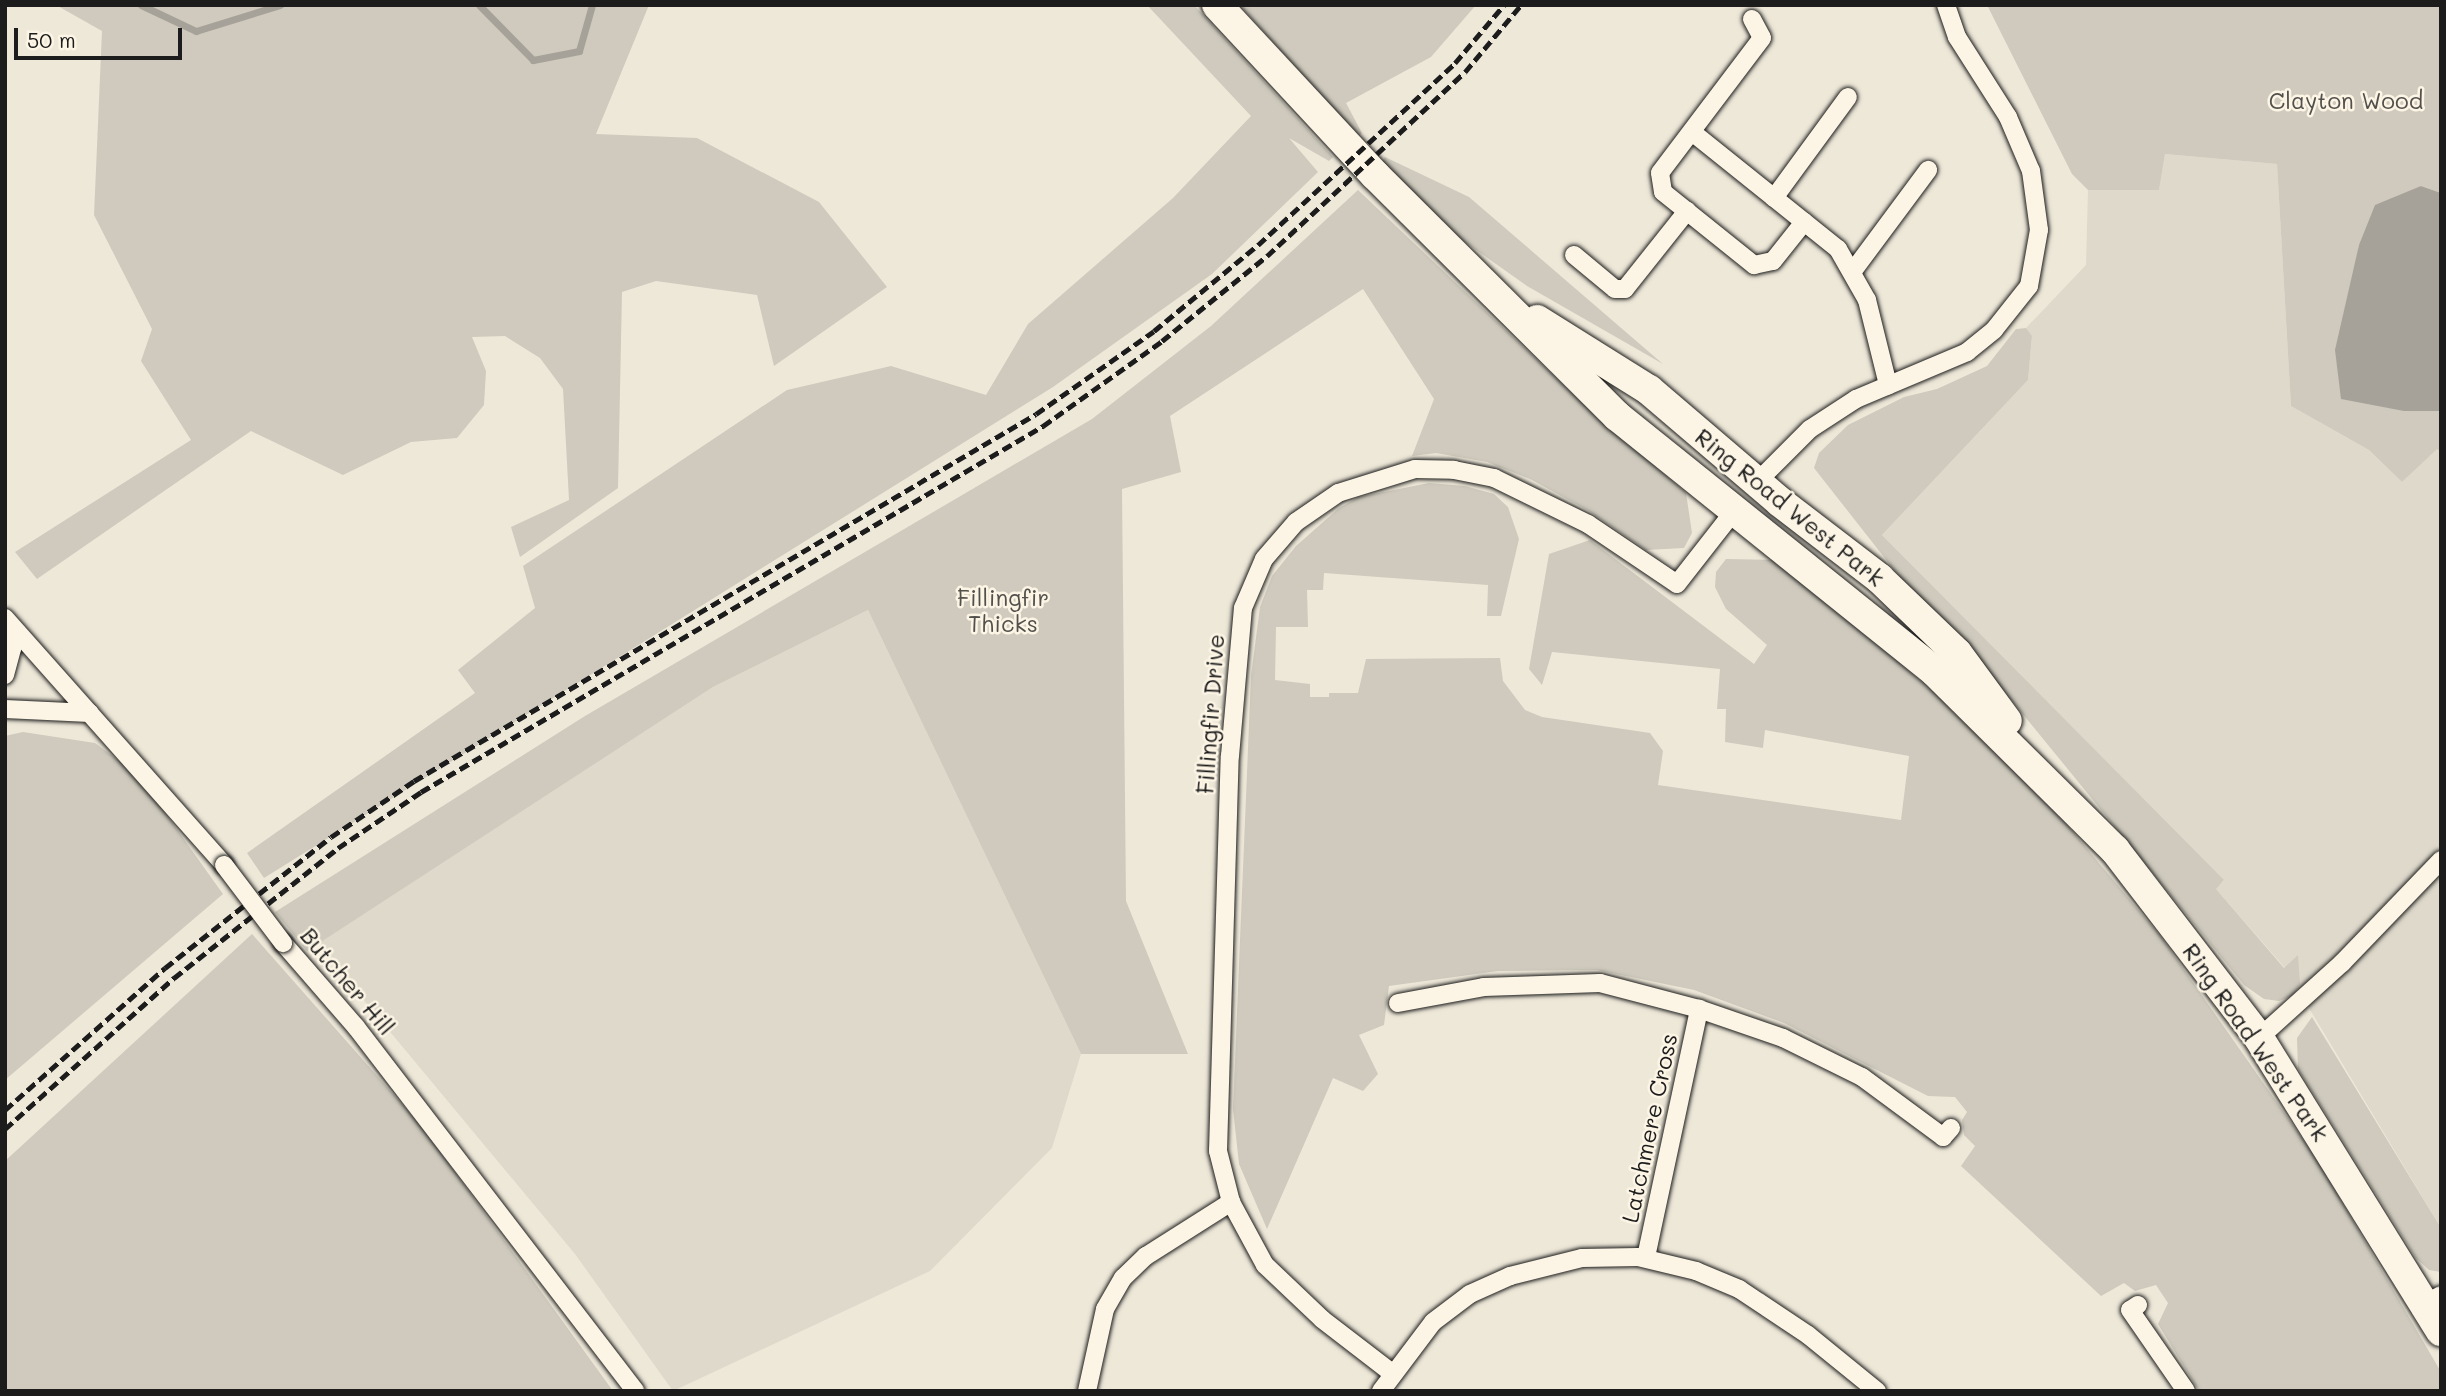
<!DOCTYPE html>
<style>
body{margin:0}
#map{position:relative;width:2446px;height:1396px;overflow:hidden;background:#eee8d9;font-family:Mali,sans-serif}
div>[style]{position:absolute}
.built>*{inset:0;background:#ded9cb}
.green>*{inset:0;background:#cfcabd}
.water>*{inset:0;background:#a7a299}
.stream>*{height:7px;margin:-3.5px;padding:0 3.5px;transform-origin:3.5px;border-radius:3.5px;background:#a7a299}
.roads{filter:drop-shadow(0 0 2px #1c1c1c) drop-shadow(0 0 2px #1c1c1c)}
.minor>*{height:18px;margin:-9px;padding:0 9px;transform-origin:9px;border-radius:9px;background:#fcf5e5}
.trunk>*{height:30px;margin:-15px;padding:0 15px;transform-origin:15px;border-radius:15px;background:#fcf5e5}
.rail>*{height:5px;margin-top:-2.5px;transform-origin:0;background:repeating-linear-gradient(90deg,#1c1c1c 0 10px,transparent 0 15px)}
.bridges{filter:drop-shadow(0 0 2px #1c1c1c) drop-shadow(0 0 2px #1c1c1c)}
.minor-bridge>*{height:18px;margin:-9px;padding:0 9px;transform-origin:9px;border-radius:9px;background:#fcf5e5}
span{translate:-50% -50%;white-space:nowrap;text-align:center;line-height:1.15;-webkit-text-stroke:5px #fcf5e5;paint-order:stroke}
.park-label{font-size:23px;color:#52504c}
.street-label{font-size:23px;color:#1c1c1c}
.frame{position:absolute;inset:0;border:7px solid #1c1c1c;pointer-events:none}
.scale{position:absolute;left:14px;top:28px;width:168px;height:32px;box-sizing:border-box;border:4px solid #1c1c1c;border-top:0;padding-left:9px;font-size:21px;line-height:24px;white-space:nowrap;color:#1c1c1c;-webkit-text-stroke:5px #fcf5e5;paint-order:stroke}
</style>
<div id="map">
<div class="built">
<i style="clip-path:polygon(2165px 154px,2277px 164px,2291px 406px,2369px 450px,2402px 482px,2437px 448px,2441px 452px,2441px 1228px,2285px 968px,2215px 888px,2224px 881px,1882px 535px,2028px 380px,2032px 337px,2026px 328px,2086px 265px,2088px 190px,2159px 190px)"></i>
<i style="clip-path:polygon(868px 610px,1081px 1054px,1052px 1148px,930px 1271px,673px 1391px,575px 1254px,317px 944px,713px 687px)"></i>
</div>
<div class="green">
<i style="clip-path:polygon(56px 5px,649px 5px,596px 134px,697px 138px,819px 202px,887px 287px,774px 366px,757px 295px,656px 281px,622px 292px,618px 488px,520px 557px,511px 527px,569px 500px,563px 389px,540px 358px,505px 336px,472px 337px,486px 371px,484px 405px,457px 438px,411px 442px,343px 475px,251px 431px,37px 579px,15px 552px,191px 440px,141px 361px,152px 329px,94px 215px,102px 31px)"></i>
<i style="clip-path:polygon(1147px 5px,1194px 5px,1333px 157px,1329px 161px,1289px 138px,1318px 172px,1212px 274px,1053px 387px,264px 878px,247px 853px,475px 693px,458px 670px,535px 608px,523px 566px,787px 390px,891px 366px,986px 395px,1028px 324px,1173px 198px,1251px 116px)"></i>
<i style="clip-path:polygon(1240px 5px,1476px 5px,1431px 57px,1346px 103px,1362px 133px,1358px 137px)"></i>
<i style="clip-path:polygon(1987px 5px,2441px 5px,2441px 193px,2421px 186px,2359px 245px,2352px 293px,2404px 411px,2441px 411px,2441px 452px,2437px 449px,2402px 482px,2369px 450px,2291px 406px,2277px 164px,2165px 154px,2159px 190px,2088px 190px,2072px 174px)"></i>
<i style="clip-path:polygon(1385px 157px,1469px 197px,1663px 364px,1527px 286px,1441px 225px,1381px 163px)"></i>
<i style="clip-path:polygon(1358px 190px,1576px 397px,1686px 493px,1692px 533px,1684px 548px,1646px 550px,1589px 511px,1530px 479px,1487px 462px,1436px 453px,1412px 456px,1434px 399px,1363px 289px,1170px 416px,1181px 472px,1122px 489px,1126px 901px,1188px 1054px,1081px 1054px,868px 610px,713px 687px,307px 951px,275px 912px,585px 716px,1092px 419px,1211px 326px)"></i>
<i style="clip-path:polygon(2026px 328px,2032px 336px,2028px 380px,1882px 535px,2224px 880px,2216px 889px,2284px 968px,2298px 955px,2300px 984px,2294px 995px,2279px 1001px,2264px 999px,2244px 985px,2004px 691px,1913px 594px,1814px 468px,1819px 453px,1848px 425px,1904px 397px,1937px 389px,1987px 366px,2016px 329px)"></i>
<i style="clip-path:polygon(1429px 483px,1465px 486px,1494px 494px,1508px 507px,1519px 539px,1501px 616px,1487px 616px,1488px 585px,1324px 573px,1323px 590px,1307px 590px,1308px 627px,1276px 627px,1275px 680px,1310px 684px,1310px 697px,1329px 697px,1329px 693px,1358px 693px,1366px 659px,1500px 658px,1503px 681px,1525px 710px,1542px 717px,1650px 733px,1663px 751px,1658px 785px,1901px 820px,1909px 756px,1765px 730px,1763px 748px,1725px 742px,1726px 709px,1717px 709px,1720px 669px,1552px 652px,1542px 685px,1529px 669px,1549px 554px,1590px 540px,1754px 664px,1767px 645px,1726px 609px,1715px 587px,1716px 572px,1726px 559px,1779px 560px,1962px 716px,2047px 801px,2161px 937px,2318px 1161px,2441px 1372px,2441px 1391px,2199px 1391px,2158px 1324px,2168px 1303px,2156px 1285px,2135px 1291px,2124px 1283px,2101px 1296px,1961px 1166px,1975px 1146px,1964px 1135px,1962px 1120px,1967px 1112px,1955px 1097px,1928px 1096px,1784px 1023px,1694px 990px,1597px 970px,1498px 971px,1389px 986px,1384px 1025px,1359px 1035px,1378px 1074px,1363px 1091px,1333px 1078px,1267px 1229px,1239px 1164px,1233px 1109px,1251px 676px,1260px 607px,1272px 576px,1296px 546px,1339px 508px,1359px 497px)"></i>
<i style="clip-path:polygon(23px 732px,95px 743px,138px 775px,223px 894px,5px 1080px,5px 736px)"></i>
<i style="clip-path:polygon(252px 934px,423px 1128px,613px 1391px,5px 1391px,5px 1161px)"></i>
<i style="clip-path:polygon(2312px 1017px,2441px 1228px,2441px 1272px,2429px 1270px,2416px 1258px,2298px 1069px,2297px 1038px)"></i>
</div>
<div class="water">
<i style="clip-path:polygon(2421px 186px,2441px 193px,2441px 411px,2404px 411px,2341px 399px,2335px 350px,2359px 245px,2375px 205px)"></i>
</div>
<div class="stream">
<i style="left:141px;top:5px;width:61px;rotate:25.3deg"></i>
<i style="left:196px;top:31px;width:88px;rotate:-17.2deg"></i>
<i style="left:479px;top:5px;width:77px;rotate:45.5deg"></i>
<i style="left:533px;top:60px;width:47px;rotate:-11.1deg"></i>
<i style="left:579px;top:51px;width:48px;rotate:-74.2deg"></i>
</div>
<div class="roads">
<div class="minor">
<i style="left:1752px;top:19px;width:21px;rotate:62deg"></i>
<i style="left:1762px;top:38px;width:169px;rotate:127.1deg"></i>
<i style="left:1660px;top:173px;width:19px;rotate:81deg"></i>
<i style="left:1663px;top:192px;width:117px;rotate:38.7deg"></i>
<i style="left:1754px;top:265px;width:19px;rotate:-12deg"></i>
<i style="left:1773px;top:261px;width:50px;rotate:-51.5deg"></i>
<i style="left:1692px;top:132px;width:187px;rotate:38.7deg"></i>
<i style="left:1838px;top:249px;width:59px;rotate:60.4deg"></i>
<i style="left:1867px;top:300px;width:88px;rotate:76.1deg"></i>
<i style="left:1774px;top:198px;width:125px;rotate:-53.8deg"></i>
<i style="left:1574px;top:255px;width:53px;rotate:39.7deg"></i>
<i style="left:1615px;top:289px;width:10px"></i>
<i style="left:1625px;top:289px;width:100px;rotate:-51.5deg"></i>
<i style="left:1853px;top:271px;width:126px;rotate:-53.4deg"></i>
<i style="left:1757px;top:482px;width:75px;rotate:-45deg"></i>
<i style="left:1810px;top:429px;width:55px;rotate:-33.1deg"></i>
<i style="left:1856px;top:399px;width:121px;rotate:-22.9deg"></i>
<i style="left:1967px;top:352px;width:35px;rotate:-39deg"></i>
<i style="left:1994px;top:330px;width:56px;rotate:-51.5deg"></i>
<i style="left:2029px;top:286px;width:57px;rotate:-79.9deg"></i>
<i style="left:2039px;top:230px;width:60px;rotate:-97.7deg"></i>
<i style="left:2031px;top:171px;width:59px;rotate:-113.1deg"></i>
<i style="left:2008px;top:117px;width:95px;rotate:-122.5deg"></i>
<i style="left:1957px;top:37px;width:34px;rotate:-109deg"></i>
<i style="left:5px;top:618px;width:330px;rotate:48.4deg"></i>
<i style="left:5px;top:675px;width:28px;rotate:-75deg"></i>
<i style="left:12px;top:648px;width:24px;rotate:-97deg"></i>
<i style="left:5px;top:709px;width:85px;rotate:2.7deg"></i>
<i style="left:283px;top:943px;width:111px;rotate:49deg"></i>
<i style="left:356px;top:1027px;width:459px;rotate:52.5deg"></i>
<i style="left:1398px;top:1003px;width:87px;rotate:-10.5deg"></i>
<i style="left:1484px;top:987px;width:116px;rotate:-2deg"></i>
<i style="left:1600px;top:983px;width:102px;rotate:14.7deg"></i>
<i style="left:1699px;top:1009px;width:89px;rotate:19deg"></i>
<i style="left:1783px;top:1038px;width:88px;rotate:26.3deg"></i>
<i style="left:1862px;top:1077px;width:101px;rotate:36.5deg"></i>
<i style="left:1943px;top:1137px;width:12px;rotate:-48deg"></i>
<i style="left:2259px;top:1038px;width:112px;rotate:-42.1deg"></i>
<i style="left:2342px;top:963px;width:143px;rotate:-46.1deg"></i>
<i style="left:1646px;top:1257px;width:254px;rotate:-77.9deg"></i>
<i style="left:2425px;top:1304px;width:18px;rotate:-29deg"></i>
<i style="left:2138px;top:1305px;width:9px;rotate:148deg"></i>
<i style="left:2130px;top:1310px;width:98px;rotate:55.3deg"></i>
<i style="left:1392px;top:1373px;width:88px;rotate:-142.4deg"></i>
<i style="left:1322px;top:1319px;width:79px;rotate:-136.5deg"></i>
<i style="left:1265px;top:1265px;width:72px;rotate:-118.4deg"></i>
<i style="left:1231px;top:1202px;width:53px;rotate:-104.3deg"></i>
<i style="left:1218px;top:1151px;width:395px;rotate:-88.3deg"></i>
<i style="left:1230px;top:756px;width:149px;rotate:-85deg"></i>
<i style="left:1243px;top:608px;width:53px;rotate:-66.8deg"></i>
<i style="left:1264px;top:559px;width:49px;rotate:-49.1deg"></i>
<i style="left:1296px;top:522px;width:51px;rotate:-34.6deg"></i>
<i style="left:1338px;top:493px;width:81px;rotate:-17.3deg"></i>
<i style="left:1415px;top:469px;width:39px;rotate:1deg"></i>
<i style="left:1454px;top:470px;width:41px;rotate:11.3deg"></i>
<i style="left:1494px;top:478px;width:105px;rotate:26.1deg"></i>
<i style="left:1588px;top:524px;width:107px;rotate:34deg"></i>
<i style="left:1677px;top:584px;width:93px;rotate:-52deg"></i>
<i style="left:1087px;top:1391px;width:84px;rotate:-77.6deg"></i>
<i style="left:1105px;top:1309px;width:36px;rotate:-60deg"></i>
<i style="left:1123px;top:1278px;width:32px;rotate:-44deg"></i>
<i style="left:1146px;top:1256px;width:101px;rotate:-32.4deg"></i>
<i style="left:1381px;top:1391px;width:86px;rotate:-53deg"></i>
<i style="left:1433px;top:1322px;width:46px;rotate:-37.1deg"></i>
<i style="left:1470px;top:1294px;width:44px;rotate:-24.2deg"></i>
<i style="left:1510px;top:1276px;width:74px;rotate:-14deg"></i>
<i style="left:1582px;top:1258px;width:56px;rotate:-1deg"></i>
<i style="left:1638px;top:1257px;width:60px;rotate:13.6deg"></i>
<i style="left:1696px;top:1271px;width:47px;rotate:22.7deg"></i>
<i style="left:1739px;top:1289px;width:83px;rotate:33.7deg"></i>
<i style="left:1808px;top:1335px;width:89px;rotate:39.1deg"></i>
</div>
<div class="trunk">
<i style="left:1217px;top:5px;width:232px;rotate:47.1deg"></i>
<i style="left:1375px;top:175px;width:342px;rotate:44.9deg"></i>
<i style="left:1617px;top:416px;width:408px;rotate:38.8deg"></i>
<i style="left:1935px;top:672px;width:253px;rotate:44.7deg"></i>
<i style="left:2115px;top:850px;width:237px;rotate:52.5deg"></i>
<i style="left:2259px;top:1038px;width:345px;rotate:58.2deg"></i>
<i style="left:1537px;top:320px;width:132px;rotate:32deg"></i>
<i style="left:1649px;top:390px;width:172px;rotate:40.5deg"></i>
<i style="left:1780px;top:502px;width:125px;rotate:37.5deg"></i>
<i style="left:1879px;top:578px;width:108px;rotate:43.9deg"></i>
<i style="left:1957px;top:653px;width:84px;rotate:53.7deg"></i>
</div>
</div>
<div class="rail">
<i style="left:5px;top:1110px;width:214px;rotate:-41.6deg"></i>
<i style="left:165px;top:968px;width:211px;rotate:-38.3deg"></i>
<i style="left:331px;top:837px;width:100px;rotate:-34deg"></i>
<i style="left:414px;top:781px;width:722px;rotate:-30.54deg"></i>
<i style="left:1036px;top:414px;width:144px;rotate:-35.1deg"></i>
<i style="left:1154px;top:331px;width:135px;rotate:-39.6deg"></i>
<i style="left:1258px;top:245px;width:268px;rotate:-42.7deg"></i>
<i style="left:1455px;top:63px;width:76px;rotate:-49.8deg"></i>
<i style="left:5px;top:1129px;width:227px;rotate:-41.8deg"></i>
<i style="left:174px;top:978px;width:209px;rotate:-38.4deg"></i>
<i style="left:338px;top:848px;width:100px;rotate:-34deg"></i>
<i style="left:421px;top:792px;width:722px;rotate:-30.47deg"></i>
<i style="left:1043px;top:426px;width:146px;rotate:-35.5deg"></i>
<i style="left:1162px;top:341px;width:135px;rotate:-39deg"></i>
<i style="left:1267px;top:256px;width:270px;rotate:-42.9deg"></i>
<i style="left:1465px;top:72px;width:87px;rotate:-50.1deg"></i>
</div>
<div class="bridges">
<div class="minor-bridge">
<i style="left:224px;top:865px;width:98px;rotate:52.9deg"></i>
</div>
</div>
<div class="park-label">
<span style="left:2346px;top:100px">Clayton Wood</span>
<span style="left:1003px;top:610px">Fillingfir<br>Thicks</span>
</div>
<div class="street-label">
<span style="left:1790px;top:507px;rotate:39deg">Ring Road West Park</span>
<span style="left:1210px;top:714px;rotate:-86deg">Fillingfir Drive</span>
<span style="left:348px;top:981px;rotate:50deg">Butcher Hill</span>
<span style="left:2256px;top:1042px;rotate:55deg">Ring Road West Park</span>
<span style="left:1649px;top:1128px;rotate:-78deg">Latchmere Cross</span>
</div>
<div class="frame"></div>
<div class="scale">50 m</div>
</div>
